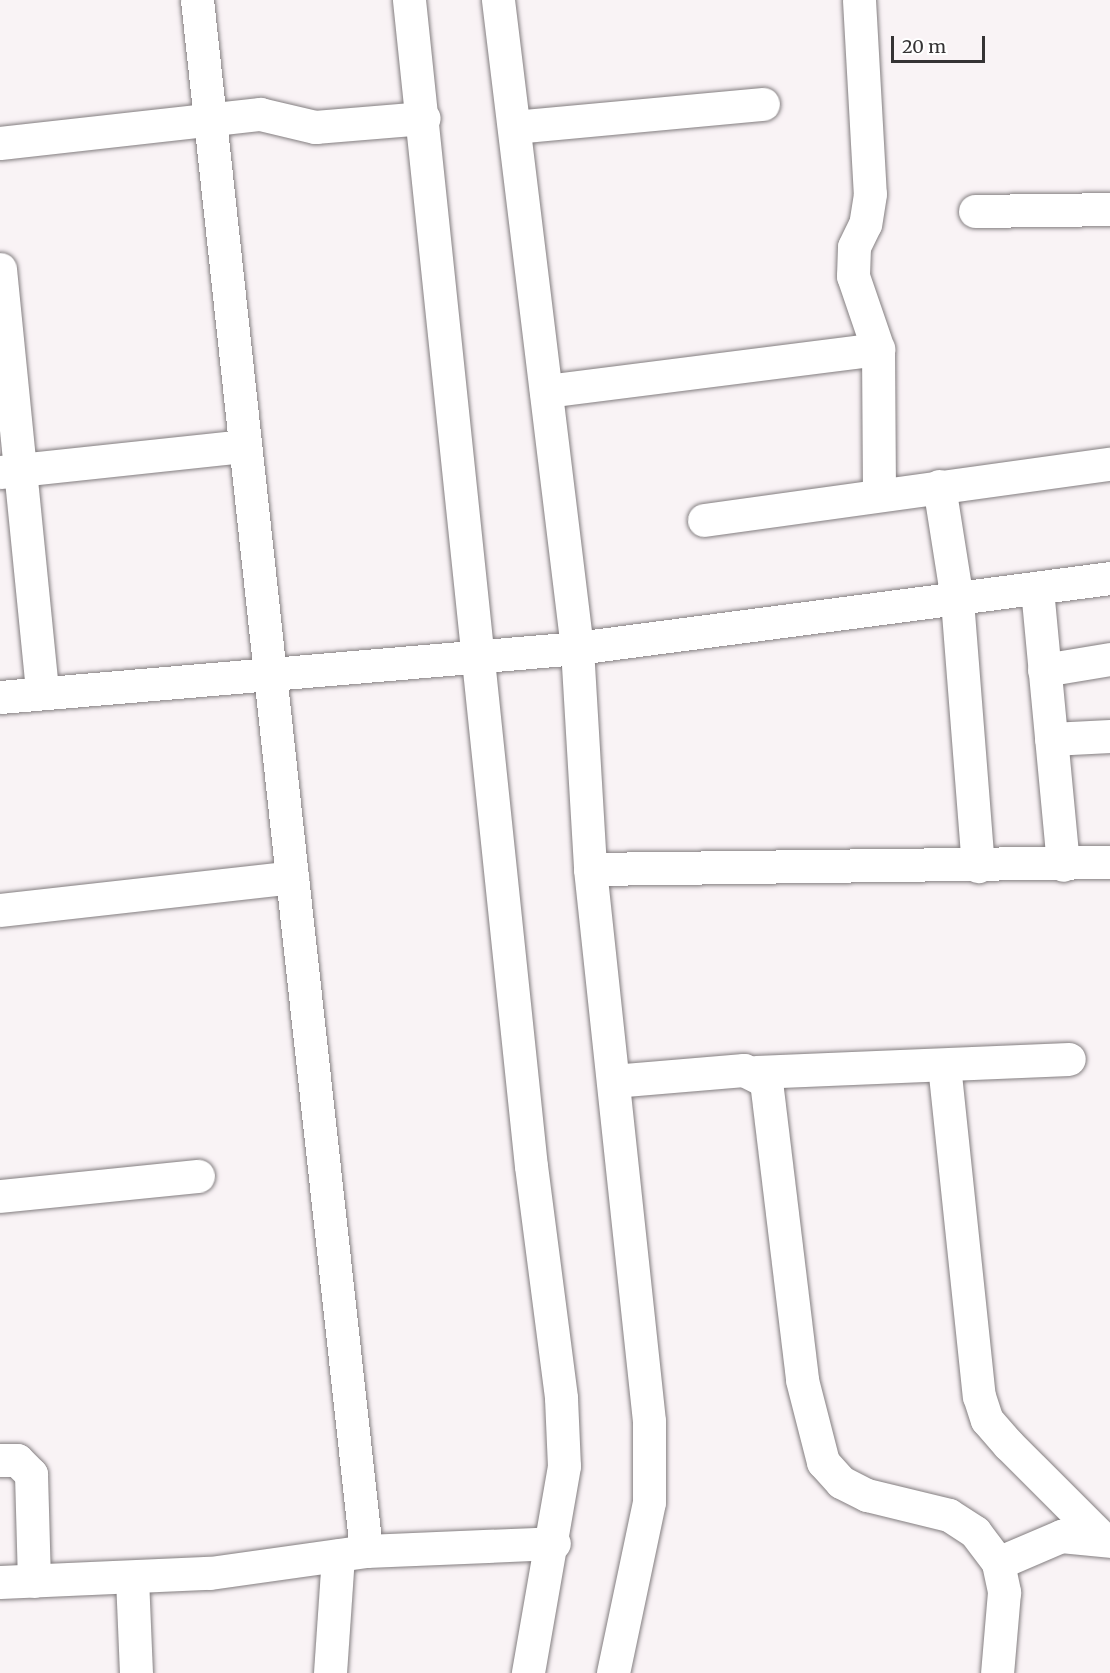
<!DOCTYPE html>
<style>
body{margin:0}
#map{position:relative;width:1110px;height:1673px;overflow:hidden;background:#f9f3f5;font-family:Merriweather,serif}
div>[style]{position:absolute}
.roads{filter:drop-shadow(0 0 2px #837e80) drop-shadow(0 0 2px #837e80)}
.minor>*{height:33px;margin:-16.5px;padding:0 16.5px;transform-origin:16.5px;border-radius:16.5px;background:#fff}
span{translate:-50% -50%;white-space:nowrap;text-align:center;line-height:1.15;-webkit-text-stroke:5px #fff;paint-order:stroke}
.scale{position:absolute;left:891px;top:36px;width:94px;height:27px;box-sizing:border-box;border:3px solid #353334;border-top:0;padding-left:8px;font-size:18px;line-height:21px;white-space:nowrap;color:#353334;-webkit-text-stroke:4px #fff;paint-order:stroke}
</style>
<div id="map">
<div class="roads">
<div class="minor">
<i style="left:409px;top:0;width:1172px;rotate:84.03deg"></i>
<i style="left:531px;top:1166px;width:234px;rotate:82.6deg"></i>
<i style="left:561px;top:1398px;width:68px;rotate:87.5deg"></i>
<i style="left:564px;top:1466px;width:210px;rotate:99.9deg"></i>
<i style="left:498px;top:0;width:653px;rotate:83.05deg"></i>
<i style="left:577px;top:648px;width:221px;rotate:86.6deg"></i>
<i style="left:590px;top:869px;width:555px;rotate:83.9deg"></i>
<i style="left:649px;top:1421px;width:81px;rotate:90deg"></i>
<i style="left:649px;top:1502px;width:175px;rotate:101.9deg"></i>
<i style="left:859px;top:0;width:194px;rotate:86.8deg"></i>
<i style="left:870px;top:194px;width:30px;rotate:99deg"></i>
<i style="left:865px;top:224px;width:25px;rotate:116deg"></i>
<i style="left:854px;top:247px;width:29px;rotate:92deg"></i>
<i style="left:853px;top:276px;width:77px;rotate:71.1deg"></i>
<i style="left:878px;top:349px;width:146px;rotate:89.6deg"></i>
<i style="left:514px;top:127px;width:250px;rotate:-5.3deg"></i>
<i style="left:0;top:143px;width:262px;rotate:-6.4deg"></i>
<i style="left:260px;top:114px;width:57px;rotate:13.3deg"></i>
<i style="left:315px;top:127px;width:109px;rotate:-4.7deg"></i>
<i style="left:975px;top:211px;width:135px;rotate:-0.8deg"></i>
<i style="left:0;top:269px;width:426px;rotate:84.3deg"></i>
<i style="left:546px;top:391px;width:335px;rotate:-7.2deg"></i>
<i style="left:0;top:472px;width:244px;rotate:-6.1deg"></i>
<i style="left:939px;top:486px;width:115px;rotate:81deg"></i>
<i style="left:957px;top:600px;width:267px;rotate:85.5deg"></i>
<i style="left:704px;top:520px;width:410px;rotate:-7.9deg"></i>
<i style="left:1037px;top:589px;width:277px;rotate:84.6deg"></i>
<i style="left:1044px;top:670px;width:67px;rotate:-9.5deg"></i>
<i style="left:0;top:697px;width:579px;rotate:-4.85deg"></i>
<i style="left:577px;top:648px;width:538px;rotate:-7.48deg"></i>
<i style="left:1051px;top:739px;width:59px;rotate:-2.9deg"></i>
<i style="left:590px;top:869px;width:520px;rotate:-0.77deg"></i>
<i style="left:292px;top:877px;width:678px;rotate:83.73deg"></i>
<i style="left:0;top:910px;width:294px;rotate:-6.4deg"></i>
<i style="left:292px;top:877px;width:882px;rotate:-96.18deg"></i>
<i style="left:944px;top:1065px;width:333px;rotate:84deg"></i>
<i style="left:979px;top:1396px;width:25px;rotate:72deg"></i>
<i style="left:987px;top:1420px;width:33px;rotate:49deg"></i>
<i style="left:1009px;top:1445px;width:133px;rotate:45deg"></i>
<i style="left:756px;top:1072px;width:313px;rotate:-2.4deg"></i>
<i style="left:613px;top:1081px;width:131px;rotate:-4.8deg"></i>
<i style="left:744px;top:1070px;width:25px;rotate:27deg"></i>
<i style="left:766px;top:1081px;width:301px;rotate:83.1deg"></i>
<i style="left:802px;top:1380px;width:85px;rotate:75.6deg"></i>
<i style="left:823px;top:1462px;width:27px;rotate:48deg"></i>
<i style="left:841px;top:1482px;width:29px;rotate:27deg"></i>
<i style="left:867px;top:1495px;width:84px;rotate:13.7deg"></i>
<i style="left:949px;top:1515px;width:31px;rotate:33deg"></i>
<i style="left:975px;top:1532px;width:39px;rotate:53deg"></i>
<i style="left:998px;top:1563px;width:30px;rotate:78deg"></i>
<i style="left:1004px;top:1592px;width:81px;rotate:94.9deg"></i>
<i style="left:0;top:1196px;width:199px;rotate:-5.8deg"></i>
<i style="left:0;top:1460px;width:17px"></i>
<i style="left:17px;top:1460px;width:20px;rotate:45deg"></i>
<i style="left:31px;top:1474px;width:107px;rotate:88.4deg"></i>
<i style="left:998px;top:1563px;width:69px;rotate:-23.2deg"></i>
<i style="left:1061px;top:1536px;width:49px;rotate:5.8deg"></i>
<i style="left:132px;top:1578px;width:95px;rotate:87.6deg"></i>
<i style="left:0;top:1582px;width:210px;rotate:-2.5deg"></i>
<i style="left:210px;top:1573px;width:158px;rotate:-8deg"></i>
<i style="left:366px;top:1551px;width:188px;rotate:-2.4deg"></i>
<i style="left:330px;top:1673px;width:118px;rotate:-86.1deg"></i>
</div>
</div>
<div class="scale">20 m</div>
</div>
